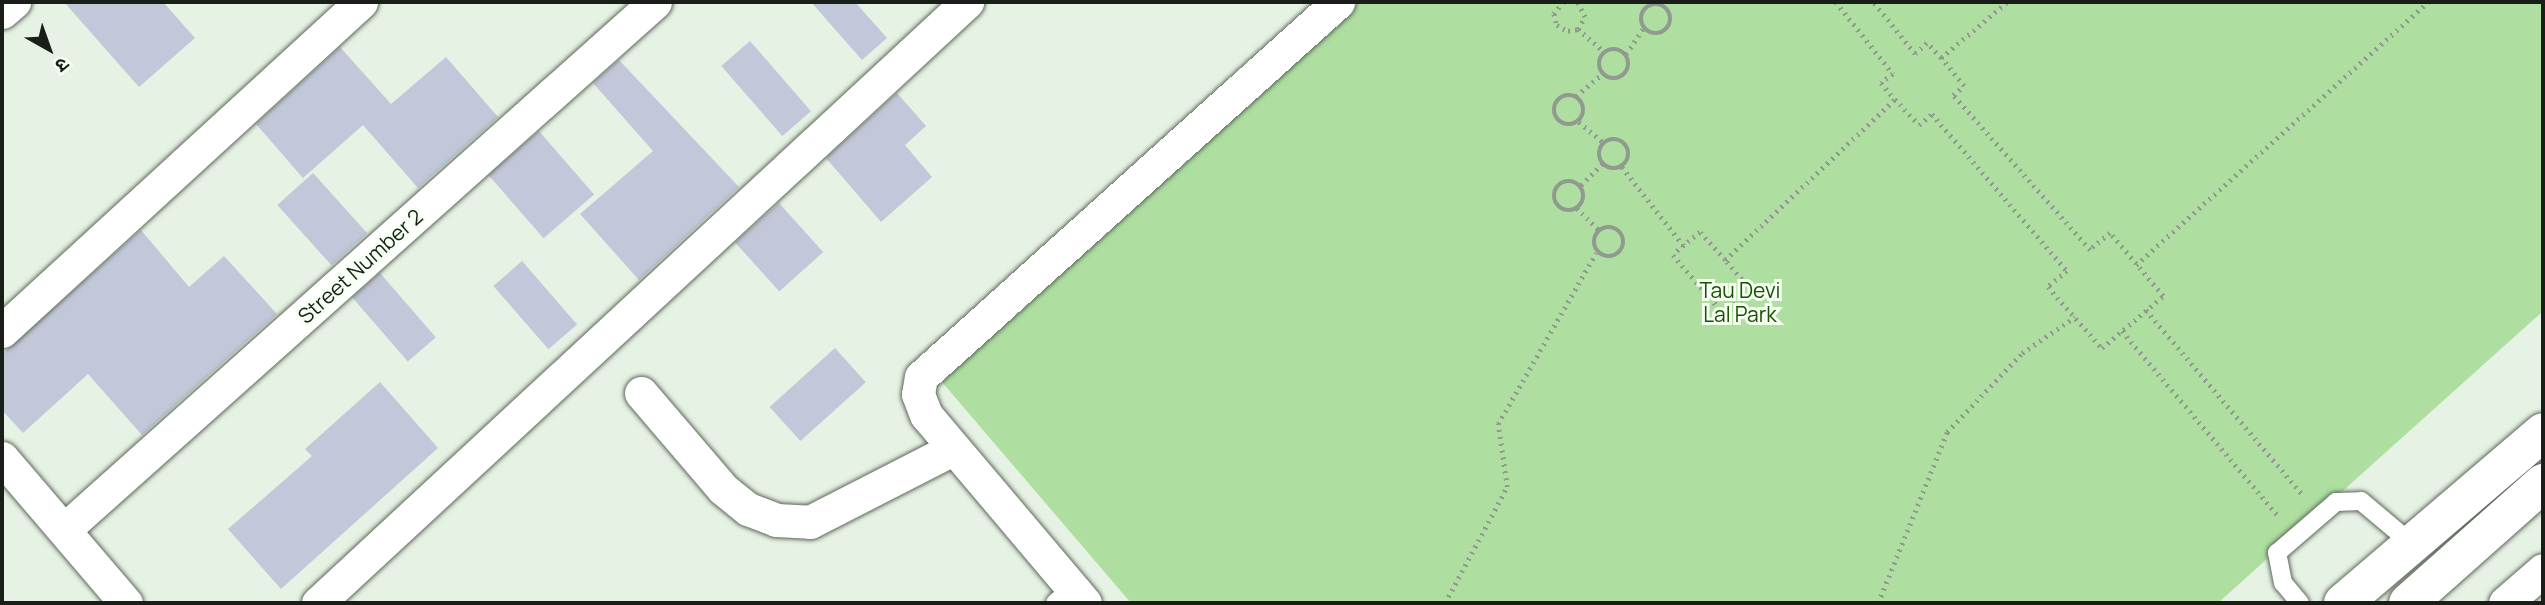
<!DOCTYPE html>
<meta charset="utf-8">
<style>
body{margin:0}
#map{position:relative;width:2545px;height:605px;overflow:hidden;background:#e6f2e3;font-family:Manrope,"Noto Sans Devanagari",sans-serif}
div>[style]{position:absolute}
.green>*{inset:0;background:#aedfa1}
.building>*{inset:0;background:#c2c8d9;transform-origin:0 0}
.path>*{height:4.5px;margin-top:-2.25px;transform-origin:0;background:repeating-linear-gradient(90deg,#919a8f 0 2px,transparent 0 7px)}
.path>.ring{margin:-2.25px;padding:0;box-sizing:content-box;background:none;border:4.5px solid #919a8f;border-radius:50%}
.roads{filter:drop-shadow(0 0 2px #5d685b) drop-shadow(0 0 2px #5d685b)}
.lane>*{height:18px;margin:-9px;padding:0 9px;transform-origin:9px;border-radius:9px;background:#fff}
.street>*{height:33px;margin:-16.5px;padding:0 16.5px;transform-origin:16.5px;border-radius:16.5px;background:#fff}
.secondary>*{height:38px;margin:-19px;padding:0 19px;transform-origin:19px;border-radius:19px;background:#fff}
span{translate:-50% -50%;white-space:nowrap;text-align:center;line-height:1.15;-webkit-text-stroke:6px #f5fff2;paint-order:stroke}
.street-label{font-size:21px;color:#1a1e19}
.park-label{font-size:21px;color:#1b4f05}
.frame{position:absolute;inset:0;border:4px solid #1a1e19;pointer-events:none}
.north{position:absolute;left:14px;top:14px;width:70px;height:70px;-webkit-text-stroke:5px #f5fff2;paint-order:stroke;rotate:140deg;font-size:19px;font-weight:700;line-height:28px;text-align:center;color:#1a1e19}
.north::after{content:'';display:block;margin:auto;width:24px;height:32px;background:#1a1e19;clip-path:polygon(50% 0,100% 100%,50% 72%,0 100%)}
</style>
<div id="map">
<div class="green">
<i style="clip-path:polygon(1353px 2px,2543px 2px,2543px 311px,2218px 603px,1131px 603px,936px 375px)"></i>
</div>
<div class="building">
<i style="clip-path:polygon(64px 2px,163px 2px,195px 38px,139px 87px)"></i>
<i style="clip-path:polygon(811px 2px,855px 2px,887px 38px,862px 60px)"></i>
<i style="left:750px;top:41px;width:93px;height:38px;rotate:49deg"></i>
<i style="clip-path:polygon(340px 47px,391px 104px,446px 57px,498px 117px,418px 188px,363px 125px,303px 178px,256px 124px)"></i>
<i style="clip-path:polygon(619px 60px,739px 187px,639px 280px,580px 214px,653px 151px,593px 83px)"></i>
<i style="clip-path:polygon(897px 93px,926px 126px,905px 145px,932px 177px,881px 222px,826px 158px)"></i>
<i style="left:539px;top:131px;width:84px;height:67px;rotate:49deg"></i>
<i style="left:313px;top:173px;width:81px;height:48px;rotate:48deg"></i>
<i style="left:779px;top:203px;width:66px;height:59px;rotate:48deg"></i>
<i style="clip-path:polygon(141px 230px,189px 287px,224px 256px,277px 314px,142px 435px,88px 374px,23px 433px,2px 410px,2px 354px)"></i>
<i style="left:522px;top:261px;width:84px;height:38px;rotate:49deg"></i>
<i style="left:380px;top:273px;width:85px;height:37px;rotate:49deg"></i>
<i style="left:835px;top:348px;width:46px;height:88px;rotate:48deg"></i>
<i style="clip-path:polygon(380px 382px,438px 448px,281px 589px,228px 529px,312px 456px,305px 449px)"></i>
</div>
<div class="path">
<i style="left:1564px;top:2px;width:16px;rotate:130deg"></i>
<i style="left:1554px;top:14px;width:11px;rotate:75deg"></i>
<i style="left:1557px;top:25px;width:13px;rotate:29deg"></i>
<i style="left:1568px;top:31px;width:10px;rotate:-11deg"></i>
<i style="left:1578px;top:29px;width:14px;rotate:-60deg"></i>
<i style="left:1585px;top:17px;width:17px;rotate:-118deg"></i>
<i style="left:1836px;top:2px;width:92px;rotate:51.6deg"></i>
<i style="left:1893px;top:74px;width:15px;rotate:143deg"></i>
<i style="left:1881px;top:83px;width:21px;rotate:49deg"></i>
<i style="left:1895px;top:99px;width:35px;rotate:47deg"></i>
<i style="left:1919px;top:125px;width:17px;rotate:-40deg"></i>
<i style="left:1932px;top:114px;width:207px;rotate:49.3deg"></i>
<i style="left:2067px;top:271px;width:25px;rotate:140deg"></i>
<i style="left:2048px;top:287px;width:81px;rotate:48.5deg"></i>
<i style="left:2102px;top:348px;width:80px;rotate:-40.4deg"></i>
<i style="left:2163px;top:296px;width:82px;rotate:-130.1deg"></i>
<i style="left:2110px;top:233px;width:26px;rotate:140deg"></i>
<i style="left:2090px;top:250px;width:207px;rotate:-131.5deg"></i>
<i style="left:1953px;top:95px;width:14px;rotate:-39deg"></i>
<i style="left:1964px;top:86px;width:36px;rotate:-129deg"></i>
<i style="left:1941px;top:58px;width:21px;rotate:-133deg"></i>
<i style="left:1927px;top:43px;width:16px;rotate:137deg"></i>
<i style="left:1915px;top:54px;width:67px;rotate:-128.9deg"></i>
<i class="ring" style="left:1641px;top:4px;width:25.5px;height:25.5px"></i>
<i style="left:1578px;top:29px;width:33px;rotate:41deg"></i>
<i class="ring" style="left:1599px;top:49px;width:25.5px;height:25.5px"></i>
<i style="left:1626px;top:54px;width:30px;rotate:-56deg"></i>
<i style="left:1941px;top:58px;width:87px;rotate:-40.3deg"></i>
<i class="ring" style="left:1554px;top:95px;width:25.5px;height:25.5px"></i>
<i style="left:1576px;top:96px;width:34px;rotate:-40deg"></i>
<i style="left:1579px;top:122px;width:31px;rotate:40deg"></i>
<i class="ring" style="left:1599px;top:139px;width:25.5px;height:25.5px"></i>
<i style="left:1622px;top:167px;width:100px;rotate:51.9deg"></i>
<i class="ring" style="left:1554px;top:181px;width:25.5px;height:25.5px"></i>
<i style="left:1581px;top:185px;width:30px;rotate:-45deg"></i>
<i style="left:1577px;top:208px;width:31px;rotate:45deg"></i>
<i class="ring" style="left:1594px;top:227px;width:25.5px;height:25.5px"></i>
<i style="left:1725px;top:260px;width:38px;rotate:-132deg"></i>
<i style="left:1700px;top:232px;width:35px;rotate:140deg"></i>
<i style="left:1673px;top:255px;width:78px;rotate:49.2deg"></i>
<i style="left:1724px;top:314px;width:36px;rotate:-42deg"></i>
<i style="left:1751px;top:290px;width:40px;rotate:-131deg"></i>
<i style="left:1725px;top:260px;width:234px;rotate:-43.4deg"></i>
<i style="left:2136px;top:265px;width:393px;rotate:-42deg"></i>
<i style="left:2146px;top:310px;width:244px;rotate:49.7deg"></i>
<i style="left:2122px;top:331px;width:243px;rotate:49.8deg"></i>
<i style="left:1445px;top:603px;width:132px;rotate:-61.9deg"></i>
<i style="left:1507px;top:487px;width:64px;rotate:-98.1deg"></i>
<i style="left:1498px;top:424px;width:197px;rotate:-60.2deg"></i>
<i style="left:1878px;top:603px;width:184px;rotate:-68deg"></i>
<i style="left:1947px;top:432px;width:109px;rotate:-46.5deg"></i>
<i style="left:2022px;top:353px;width:64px;rotate:-34.2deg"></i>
</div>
<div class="roads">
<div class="lane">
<i style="left:1055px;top:603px;width:23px;rotate:-41deg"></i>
<i style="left:2300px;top:603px;width:26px;rotate:-130deg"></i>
<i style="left:2283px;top:583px;width:31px;rotate:-101deg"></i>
<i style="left:2277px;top:553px;width:78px;rotate:-40.8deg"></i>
<i style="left:2336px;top:502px;width:25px;rotate:-2deg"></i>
<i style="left:2361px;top:501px;width:65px;rotate:40deg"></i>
</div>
<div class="street">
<i style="left:2px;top:12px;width:16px;rotate:-40deg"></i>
<i style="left:2px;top:331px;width:487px;rotate:-42.5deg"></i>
<i style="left:641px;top:393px;width:126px;rotate:49.5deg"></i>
<i style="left:723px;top:489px;width:32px;rotate:39deg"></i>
<i style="left:748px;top:509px;width:30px;rotate:21deg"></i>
<i style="left:776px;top:520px;width:34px;rotate:3deg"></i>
<i style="left:810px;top:522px;width:158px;rotate:-27.1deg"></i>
<i style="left:2px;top:458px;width:191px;rotate:49.5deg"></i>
<i style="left:65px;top:529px;width:791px;rotate:-41.77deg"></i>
<i style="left:318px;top:603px;width:885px;rotate:-42.8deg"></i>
<i style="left:1085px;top:603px;width:246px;rotate:-130.2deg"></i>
<i style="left:926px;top:415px;width:22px;rotate:-111deg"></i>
<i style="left:918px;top:394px;width:17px;rotate:-80deg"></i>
<i style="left:921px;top:377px;width:561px;rotate:-41.96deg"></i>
<i style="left:2505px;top:603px;width:50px;rotate:-41deg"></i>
</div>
<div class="secondary">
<i style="left:2343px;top:603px;width:263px;rotate:-40.5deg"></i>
<i style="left:2408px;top:603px;width:181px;rotate:-41.6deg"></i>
</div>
</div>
<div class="street-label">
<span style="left:360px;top:266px;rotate:-42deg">Street Number 2</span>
</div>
<div class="park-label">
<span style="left:1740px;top:302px">Tau Devi<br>Lal Park</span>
</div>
<div class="frame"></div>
<div class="north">उ</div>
</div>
